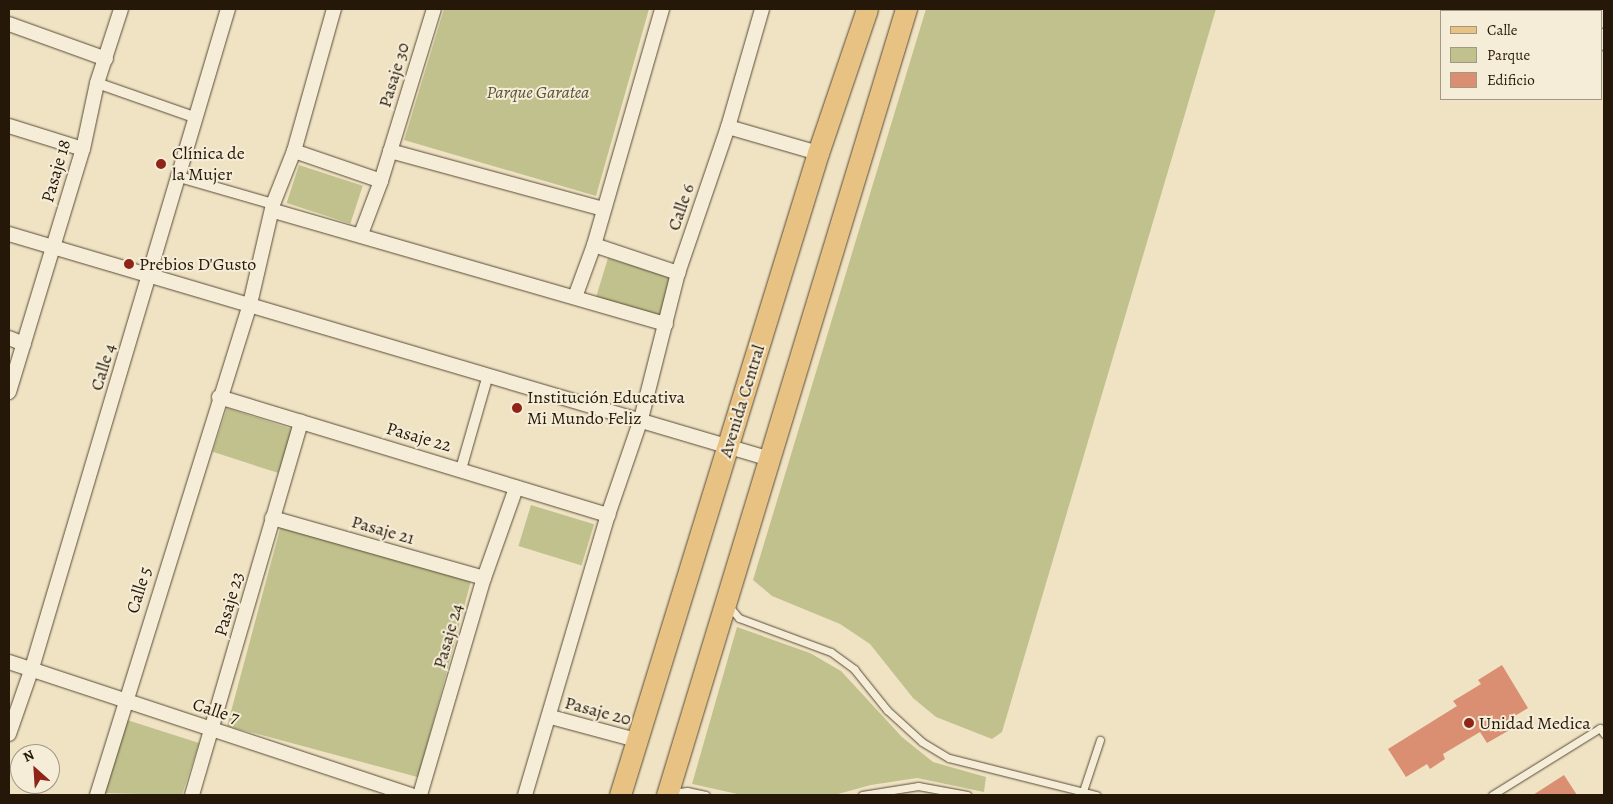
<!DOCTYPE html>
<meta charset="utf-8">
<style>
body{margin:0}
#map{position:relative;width:1613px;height:804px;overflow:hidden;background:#f0e3c3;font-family:Alegreya,serif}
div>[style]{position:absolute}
.green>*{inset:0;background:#c1c18e;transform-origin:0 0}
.building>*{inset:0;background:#da8f72}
.roads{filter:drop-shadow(0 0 1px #584b37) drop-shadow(0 0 1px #584b37)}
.service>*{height:7px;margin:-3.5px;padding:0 3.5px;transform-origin:3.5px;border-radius:3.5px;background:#f5edd8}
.pedestrian>*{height:10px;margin:-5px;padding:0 5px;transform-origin:5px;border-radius:5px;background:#f5edd8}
.minor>*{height:14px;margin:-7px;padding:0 7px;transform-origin:7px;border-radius:7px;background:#f5edd8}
.secondary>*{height:20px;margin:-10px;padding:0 10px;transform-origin:10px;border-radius:10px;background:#f5edd8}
.primary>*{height:21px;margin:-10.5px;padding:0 10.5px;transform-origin:10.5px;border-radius:10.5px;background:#e8c282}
.dots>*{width:14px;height:14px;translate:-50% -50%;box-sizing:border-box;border:2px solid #f5edd8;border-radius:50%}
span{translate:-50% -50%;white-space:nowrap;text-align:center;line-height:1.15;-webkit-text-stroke:4px #f5edd8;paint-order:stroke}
.street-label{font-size:18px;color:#261808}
.park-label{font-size:18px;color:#5c5337;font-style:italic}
.poi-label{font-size:18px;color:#261808}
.left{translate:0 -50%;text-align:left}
.frame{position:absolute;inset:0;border:10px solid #261808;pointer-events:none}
.legend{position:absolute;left:1440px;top:10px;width:162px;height:90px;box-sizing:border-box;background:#f5edd8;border:1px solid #a29885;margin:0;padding:6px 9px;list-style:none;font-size:15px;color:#261808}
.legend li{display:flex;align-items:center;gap:10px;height:25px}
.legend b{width:25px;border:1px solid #a29885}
.north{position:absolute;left:10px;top:744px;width:50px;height:50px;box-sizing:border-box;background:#f5edd8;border:1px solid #a29885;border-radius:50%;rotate:334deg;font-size:14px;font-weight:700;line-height:20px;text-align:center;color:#261808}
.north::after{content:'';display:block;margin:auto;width:18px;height:22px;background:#8f2418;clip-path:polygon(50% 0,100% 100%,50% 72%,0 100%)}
</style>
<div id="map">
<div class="green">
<i style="clip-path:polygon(444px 9px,649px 9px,596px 196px,404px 140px)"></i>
<i style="clip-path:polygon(926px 9px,1216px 9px,1002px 732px,992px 739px,936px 717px,913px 698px,870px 644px,840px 624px,772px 596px,753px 580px)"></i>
<i style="left:299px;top:165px;width:67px;height:40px;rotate:18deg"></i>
<i style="left:608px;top:258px;width:68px;height:41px;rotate:17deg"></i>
<i style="left:227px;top:408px;width:69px;height:46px;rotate:18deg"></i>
<i style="left:531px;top:505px;width:66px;height:43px;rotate:17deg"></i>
<i style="left:281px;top:525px;width:198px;height:208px;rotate:15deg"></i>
<i style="clip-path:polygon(737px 627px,810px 653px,841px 671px,902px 737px,933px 762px,986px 777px,984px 792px,917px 778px,871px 785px,834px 795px,742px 795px,692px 784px)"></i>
<i style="clip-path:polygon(124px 719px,199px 743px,182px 795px,100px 793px)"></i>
</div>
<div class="building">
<i style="clip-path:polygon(1502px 665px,1528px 708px,1508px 720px,1513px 728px,1487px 743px,1480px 732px,1443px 754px,1445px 759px,1430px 769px,1427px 764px,1406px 777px,1388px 749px,1457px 706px,1453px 701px,1481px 684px,1478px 680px)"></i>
<i style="clip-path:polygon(1564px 775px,1577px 795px,1533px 795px)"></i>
</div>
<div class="roads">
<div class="service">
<i style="left:728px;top:605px;width:17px;rotate:50deg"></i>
<i style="left:739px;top:618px;width:98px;rotate:20.3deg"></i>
<i style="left:831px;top:652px;width:29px;rotate:36deg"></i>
<i style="left:854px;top:669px;width:53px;rotate:51.2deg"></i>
<i style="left:887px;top:710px;width:47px;rotate:42.4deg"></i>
<i style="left:922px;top:742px;width:31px;rotate:31deg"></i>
<i style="left:949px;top:758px;width:152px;rotate:14.1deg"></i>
<i style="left:671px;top:793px;width:16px;rotate:-7deg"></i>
<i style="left:687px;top:791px;width:19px;rotate:12deg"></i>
<i style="left:1082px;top:794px;width:57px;rotate:-71.6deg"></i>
<i style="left:862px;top:795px;width:57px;rotate:-9.1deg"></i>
<i style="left:918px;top:786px;width:50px;rotate:10.4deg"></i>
<i style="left:1492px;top:795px;width:127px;rotate:-31.8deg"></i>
<i style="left:1600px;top:728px;width:7px;rotate:56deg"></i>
</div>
<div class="pedestrian">
<i style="left:97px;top:83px;width:103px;rotate:19.3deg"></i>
<i style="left:176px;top:176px;width:101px;rotate:16.1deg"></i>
<i style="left:461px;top:469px;width:98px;rotate:-74deg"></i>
</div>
<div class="minor">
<i style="left:9px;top:24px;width:103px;rotate:19.8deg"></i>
<i style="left:9px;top:126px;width:77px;rotate:17.3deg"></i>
<i style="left:728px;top:127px;width:94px;rotate:16.1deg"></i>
<i style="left:294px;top:151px;width:92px;rotate:19deg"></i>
<i style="left:390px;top:151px;width:221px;rotate:15.2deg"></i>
<i style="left:274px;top:211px;width:408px;rotate:16.1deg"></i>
<i style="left:9px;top:234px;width:794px;rotate:16.47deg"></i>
<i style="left:361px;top:234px;width:57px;rotate:-69.3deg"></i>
<i style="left:381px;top:181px;width:180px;rotate:-72.9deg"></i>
<i style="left:594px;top:245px;width:89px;rotate:18.4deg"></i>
<i style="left:575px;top:297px;width:55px;rotate:-69.9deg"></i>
<i style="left:594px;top:245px;width:246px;rotate:-73.9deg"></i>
<i style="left:9px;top:338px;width:16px;rotate:22deg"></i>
<i style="left:9px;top:392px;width:254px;rotate:-73.1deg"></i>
<i style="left:83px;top:149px;width:67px;rotate:-78deg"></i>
<i style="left:97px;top:83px;width:78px;rotate:-72deg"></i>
<i style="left:219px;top:397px;width:407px;rotate:16.9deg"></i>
<i style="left:272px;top:518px;width:220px;rotate:15.8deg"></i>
<i style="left:9px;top:662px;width:423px;rotate:18.3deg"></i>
<i style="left:551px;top:717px;width:88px;rotate:15.1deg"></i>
<i style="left:9px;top:734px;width:70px;rotate:-70.8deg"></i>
<i style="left:32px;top:668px;width:688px;rotate:-73.44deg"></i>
<i style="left:97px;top:795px;width:514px;rotate:-72.69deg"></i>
<i style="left:250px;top:304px;width:103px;rotate:-77deg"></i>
<i style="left:273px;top:204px;width:57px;rotate:-68.4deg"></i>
<i style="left:294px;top:151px;width:148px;rotate:-74.3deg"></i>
<i style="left:192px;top:795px;width:389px;rotate:-73.7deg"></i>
<i style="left:420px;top:795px;width:226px;rotate:-73.6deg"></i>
<i style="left:484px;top:578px;width:96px;rotate:-70.4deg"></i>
<i style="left:525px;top:795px;width:292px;rotate:-73.5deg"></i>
<i style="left:608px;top:515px;width:102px;rotate:-71deg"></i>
<i style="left:641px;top:419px;width:151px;rotate:-75.8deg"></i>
<i style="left:678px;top:273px;width:154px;rotate:-71.1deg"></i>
<i style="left:728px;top:127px;width:123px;rotate:-73.9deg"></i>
</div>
<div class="secondary">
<i style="left:1506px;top:9px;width:8px;rotate:14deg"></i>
<i style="left:1602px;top:39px;width:2px;rotate:27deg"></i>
</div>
<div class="primary">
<i style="left:620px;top:795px;width:672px;rotate:-72.86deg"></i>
<i style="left:818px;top:153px;width:152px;rotate:-71.2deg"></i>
<i style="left:667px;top:795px;width:822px;rotate:-73.09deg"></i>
</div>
</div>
<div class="dots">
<i style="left:161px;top:164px;background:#8f2418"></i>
<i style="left:129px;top:264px;background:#8f2418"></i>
<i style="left:517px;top:408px;background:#8f2418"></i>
<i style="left:1469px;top:723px;background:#8f2418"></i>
</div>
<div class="street-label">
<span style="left:394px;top:75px;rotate:-73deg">Pasaje 30</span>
<span style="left:56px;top:171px;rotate:-74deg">Pasaje 18</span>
<span style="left:681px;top:207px;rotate:-71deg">Calle 6</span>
<span style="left:103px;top:367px;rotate:-73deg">Calle 4</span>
<span style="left:742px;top:401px;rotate:-73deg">Avenida Central</span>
<span style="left:419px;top:437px;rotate:16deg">Pasaje 22</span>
<span style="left:383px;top:530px;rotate:16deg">Pasaje 21</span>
<span style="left:139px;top:590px;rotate:-73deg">Calle 5</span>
<span style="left:229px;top:604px;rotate:-74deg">Pasaje 23</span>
<span style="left:448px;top:636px;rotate:-74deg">Pasaje 24</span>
<span style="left:216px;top:711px;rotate:18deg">Calle 7</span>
<span style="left:598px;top:711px;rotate:15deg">Pasaje 20</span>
</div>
<div class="park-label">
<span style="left:538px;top:92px">Parque Garatea</span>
</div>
<div class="poi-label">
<span class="left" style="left:172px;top:164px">Clínica de<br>la Mujer</span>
<span class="left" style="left:139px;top:264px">Prebios D'Gusto</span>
<span class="left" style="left:527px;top:408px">Institución Educativa<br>Mi Mundo Feliz</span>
<span class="left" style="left:1479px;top:723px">Unidad Medica</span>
</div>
<div class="frame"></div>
<ul class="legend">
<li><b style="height:6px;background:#e8c282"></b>Calle</li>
<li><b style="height:14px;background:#c1c18e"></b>Parque</li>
<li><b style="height:14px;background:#da8f72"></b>Edificio</li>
</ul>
<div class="north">N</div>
</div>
